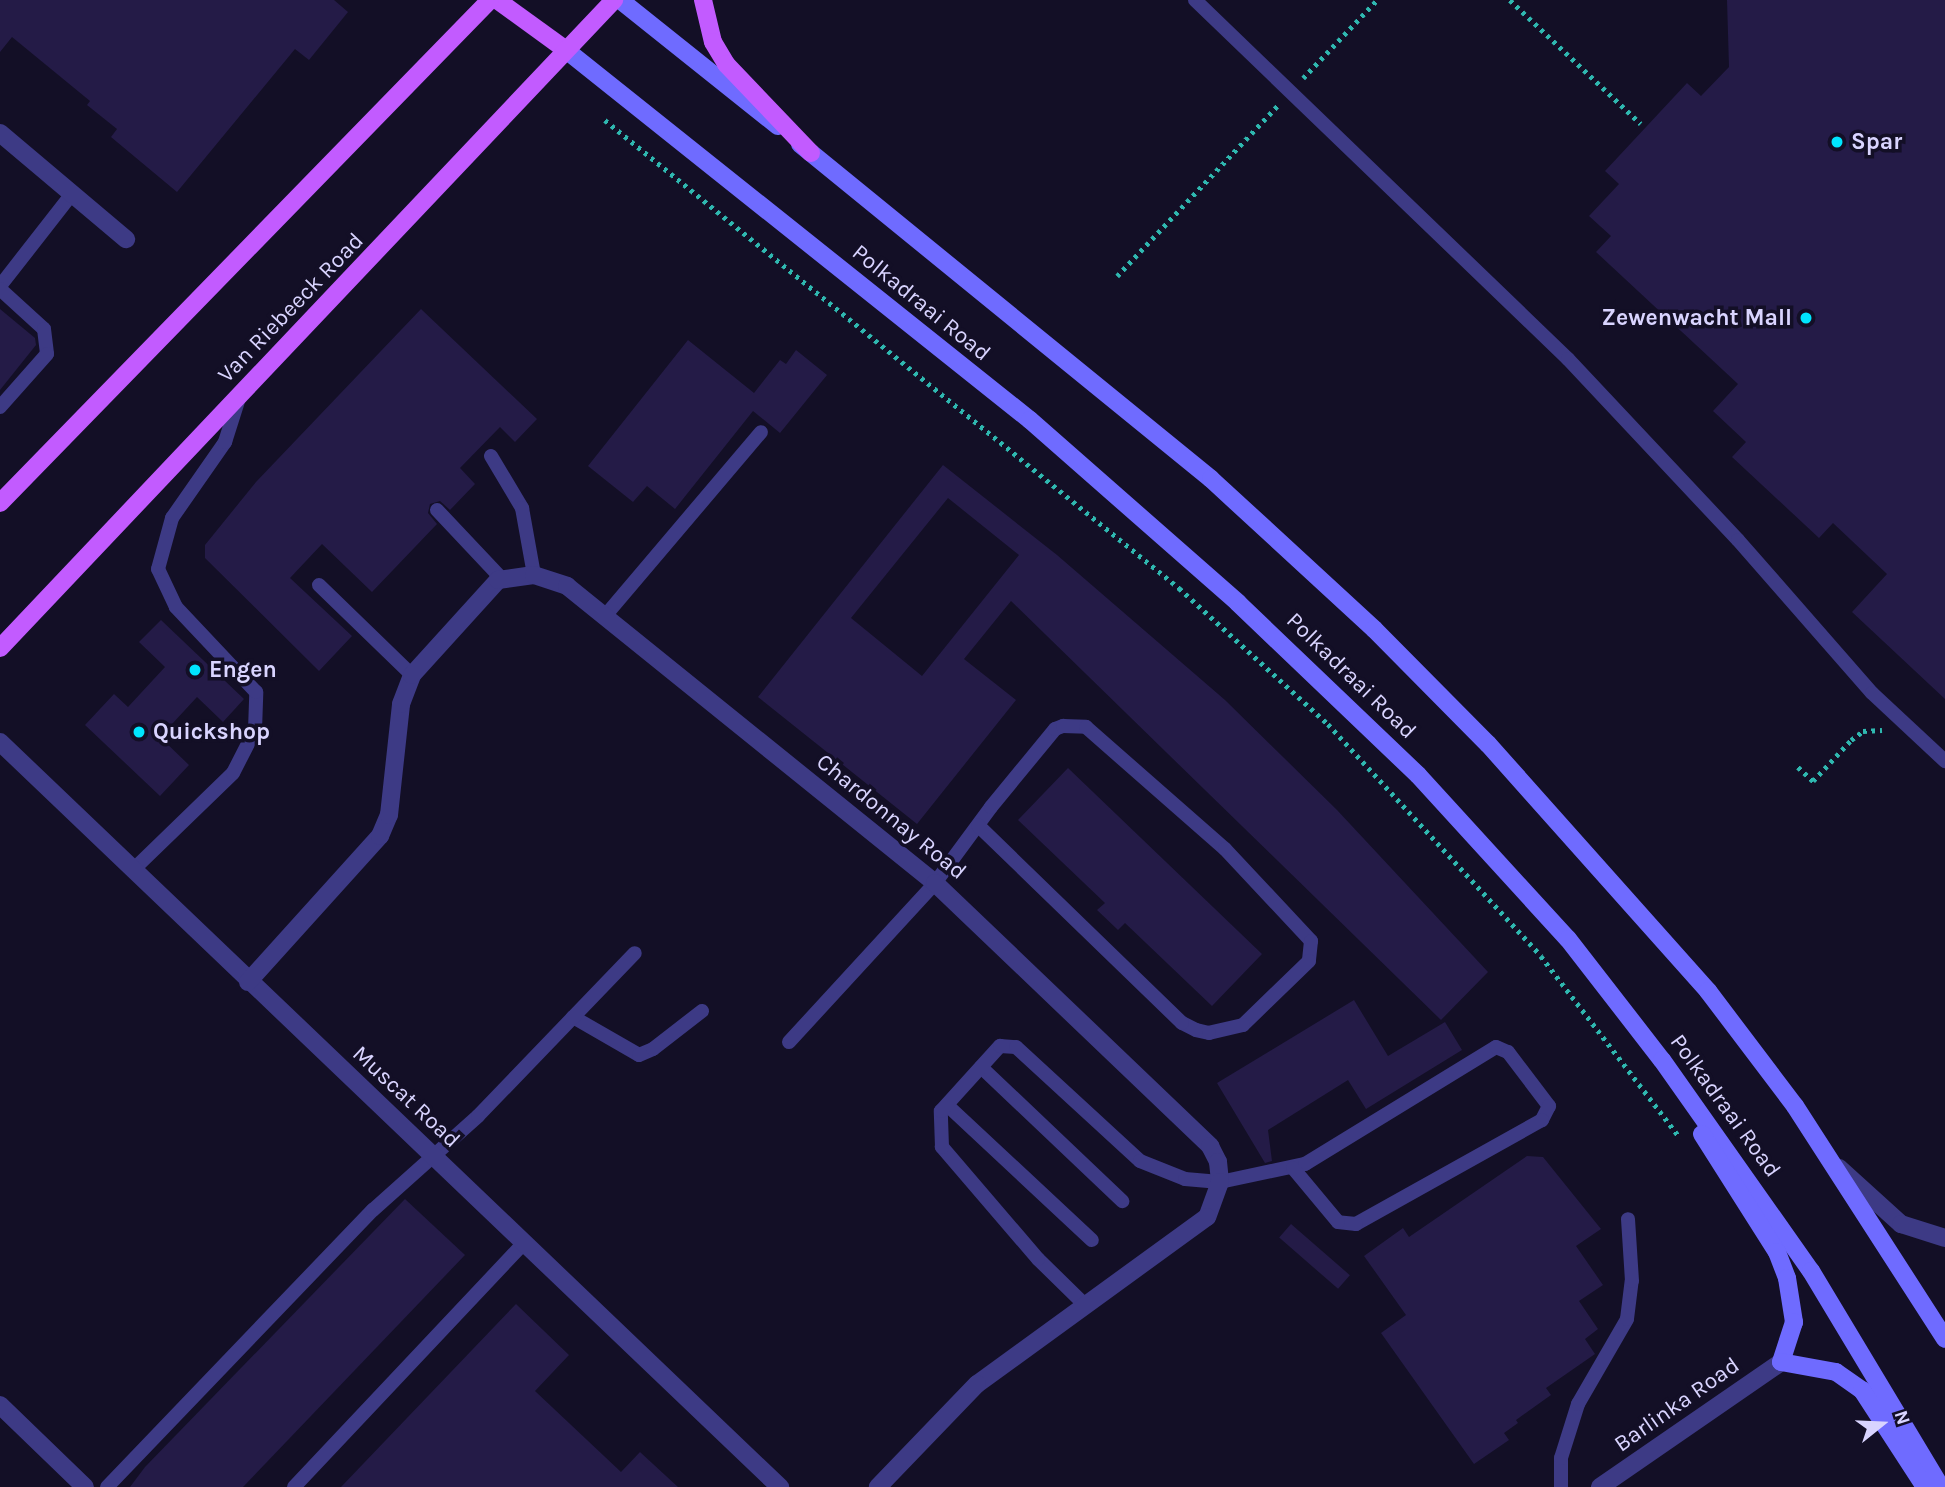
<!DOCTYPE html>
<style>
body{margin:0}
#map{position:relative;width:1945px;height:1487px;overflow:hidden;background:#130f26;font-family:Karla,sans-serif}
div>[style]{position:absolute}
.building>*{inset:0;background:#241b47;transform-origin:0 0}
.path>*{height:4.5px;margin-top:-2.25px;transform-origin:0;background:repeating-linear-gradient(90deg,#2fb8b0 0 3.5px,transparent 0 8.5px)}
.service>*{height:14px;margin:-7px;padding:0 7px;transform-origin:7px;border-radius:7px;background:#3d3a85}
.minor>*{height:18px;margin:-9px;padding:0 9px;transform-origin:9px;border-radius:9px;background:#3d3a85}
.secondary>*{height:18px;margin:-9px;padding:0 9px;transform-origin:9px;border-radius:9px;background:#6f6bff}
.primary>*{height:18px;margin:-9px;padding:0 9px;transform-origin:9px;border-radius:9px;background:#c25bff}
.dots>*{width:19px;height:19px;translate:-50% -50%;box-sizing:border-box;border:4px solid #130f26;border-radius:50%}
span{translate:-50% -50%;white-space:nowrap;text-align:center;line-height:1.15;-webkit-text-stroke:7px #130f26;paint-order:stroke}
.poi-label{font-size:23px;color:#d9d4ff;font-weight:700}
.left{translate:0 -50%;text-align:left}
.right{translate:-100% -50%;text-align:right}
.street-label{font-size:23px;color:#d9d4ff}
.north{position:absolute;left:1847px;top:1389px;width:70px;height:70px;-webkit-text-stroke:5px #130f26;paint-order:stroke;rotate:72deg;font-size:19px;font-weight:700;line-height:28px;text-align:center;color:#d9d4ff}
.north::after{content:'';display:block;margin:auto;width:24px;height:32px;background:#d9d4ff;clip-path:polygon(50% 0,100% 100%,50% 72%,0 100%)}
</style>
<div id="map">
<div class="building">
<i style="clip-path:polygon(0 0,334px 0,348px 12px,309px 60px,295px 49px,177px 192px,111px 137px,117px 129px,87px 105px,90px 101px,12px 37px,0 52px)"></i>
<i style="clip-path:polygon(1727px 0,1945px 0,1945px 699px,1852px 612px,1887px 574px,1833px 523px,1819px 538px,1732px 457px,1746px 442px,1713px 411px,1738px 384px,1596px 252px,1611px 236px,1589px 216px,1619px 184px,1605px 171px,1687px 83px,1701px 96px,1729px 67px)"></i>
<i style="clip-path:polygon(0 309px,35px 338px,36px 345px,0 390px)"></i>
<i style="clip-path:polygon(421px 309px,537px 419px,515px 442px,500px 427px,460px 468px,475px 484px,450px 510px,440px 501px,430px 504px,428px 513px,437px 524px,372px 592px,322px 544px,290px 578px,352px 636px,319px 671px,205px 558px,205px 545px,256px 482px)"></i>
<i style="clip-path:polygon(688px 340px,754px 393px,780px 360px,786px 364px,796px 350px,827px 375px,780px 433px,753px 411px,675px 509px,647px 486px,633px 502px,588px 466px)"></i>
<i style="clip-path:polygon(evenodd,943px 465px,1057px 555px,1225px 700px,1337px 810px,1488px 972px,1441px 1020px,1011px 601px,964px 659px,1016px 700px,917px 824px,758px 697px,943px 465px,948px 498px,1019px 555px,922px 676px,851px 618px,948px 498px)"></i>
<i style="clip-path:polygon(161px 620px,244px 699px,223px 722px,197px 697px,160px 737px,189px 765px,160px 796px,85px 725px,114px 694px,128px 707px,165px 667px,139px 642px)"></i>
<i style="clip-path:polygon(1068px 768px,1262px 954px,1212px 1006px,1125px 923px,1118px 930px,1097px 910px,1105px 903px,1018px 820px)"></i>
<i style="clip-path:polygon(1354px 1000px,1388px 1056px,1445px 1022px,1462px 1050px,1366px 1109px,1348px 1080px,1268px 1130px,1272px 1161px,1265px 1163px,1217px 1083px)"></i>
<i style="clip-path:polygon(1527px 1156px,1543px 1157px,1601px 1229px,1576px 1246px,1603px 1285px,1579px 1301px,1598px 1329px,1585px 1339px,1595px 1354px,1546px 1388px,1551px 1395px,1516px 1420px,1518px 1423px,1504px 1433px,1509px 1440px,1474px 1464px,1381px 1333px,1406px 1315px,1364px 1256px,1403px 1228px,1409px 1237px)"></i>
<i style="clip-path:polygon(405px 1199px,465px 1255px,243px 1487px,130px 1487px,145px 1467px)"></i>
<i style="left:1291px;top:1224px;width:78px;height:18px;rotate:41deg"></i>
<i style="clip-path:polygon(516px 1304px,569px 1355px,535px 1391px,621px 1472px,640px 1452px,678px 1487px,341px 1487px)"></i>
</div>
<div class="path">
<i style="left:1510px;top:0;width:180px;rotate:43.4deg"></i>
<i style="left:1303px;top:78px;width:108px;rotate:-46.5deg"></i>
<i style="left:605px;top:120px;width:741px;rotate:39.19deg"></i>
<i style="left:1179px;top:588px;width:202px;rotate:42.4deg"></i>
<i style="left:1328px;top:724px;width:315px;rotate:47.4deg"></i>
<i style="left:1541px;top:956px;width:229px;rotate:52.6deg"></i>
<i style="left:1117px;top:276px;width:235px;rotate:-46.7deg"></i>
<i style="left:1798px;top:767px;width:21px;rotate:43deg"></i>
<i style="left:1813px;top:781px;width:56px;rotate:-47.2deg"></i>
<i style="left:1851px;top:740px;width:15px;rotate:-37deg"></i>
<i style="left:1863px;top:731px;width:19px;rotate:-3deg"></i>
</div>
<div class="service">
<i style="left:1195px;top:0;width:518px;rotate:43.9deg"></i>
<i style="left:1568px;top:359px;width:248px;rotate:46.8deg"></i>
<i style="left:1738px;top:540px;width:203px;rotate:48.8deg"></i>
<i style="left:1872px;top:693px;width:100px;rotate:43deg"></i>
<i style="left:0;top:286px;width:117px;rotate:-52deg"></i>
<i style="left:0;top:289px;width:59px;rotate:42.3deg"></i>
<i style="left:44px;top:329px;width:25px;rotate:83deg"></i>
<i style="left:47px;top:354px;width:71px;rotate:131.6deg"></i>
<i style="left:491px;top:456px;width:61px;rotate:59.2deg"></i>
<i style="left:522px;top:508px;width:68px;rotate:79.8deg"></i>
<i style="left:437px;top:510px;width:95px;rotate:46.7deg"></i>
<i style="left:319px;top:585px;width:129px;rotate:44.1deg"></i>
<i style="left:605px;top:616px;width:241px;rotate:-49.7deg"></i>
<i style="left:135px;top:868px;width:136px;rotate:-44.1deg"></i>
<i style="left:233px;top:773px;width:48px;rotate:-62.9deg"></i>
<i style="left:255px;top:730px;width:38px;rotate:-88deg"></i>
<i style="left:256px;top:692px;width:117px;rotate:-133.3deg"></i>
<i style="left:176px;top:607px;width:42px;rotate:-115.3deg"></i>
<i style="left:158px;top:569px;width:53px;rotate:-74.6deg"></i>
<i style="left:172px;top:518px;width:93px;rotate:-55.1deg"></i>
<i style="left:225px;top:442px;width:46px;rotate:-72.3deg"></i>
<i style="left:573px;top:1017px;width:76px;rotate:29.9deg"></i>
<i style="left:639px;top:1055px;width:15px;rotate:-23deg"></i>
<i style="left:653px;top:1049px;width:62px;rotate:-37.8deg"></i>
<i style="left:789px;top:1042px;width:216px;rotate:-47.4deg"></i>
<i style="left:935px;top:883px;width:94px;rotate:-53.6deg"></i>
<i style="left:991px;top:807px;width:101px;rotate:-50.6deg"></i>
<i style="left:1055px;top:729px;width:9px;rotate:-21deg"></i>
<i style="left:1063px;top:726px;width:23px;rotate:2deg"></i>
<i style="left:1086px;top:727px;width:185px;rotate:41.3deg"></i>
<i style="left:1225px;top:849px;width:126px;rotate:46.9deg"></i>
<i style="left:1311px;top:941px;width:20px;rotate:96deg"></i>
<i style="left:1309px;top:961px;width:92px;rotate:135.9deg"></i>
<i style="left:1243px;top:1025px;width:35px;rotate:167deg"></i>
<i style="left:1209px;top:1033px;width:13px;rotate:-167deg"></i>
<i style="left:1196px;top:1030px;width:16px;rotate:-153deg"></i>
<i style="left:1182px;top:1023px;width:284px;rotate:-135.9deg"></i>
<i style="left:981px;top:1067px;width:195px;rotate:43.5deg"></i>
<i style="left:947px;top:1105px;width:198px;rotate:43deg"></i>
<i style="left:1084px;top:1304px;width:64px;rotate:-135.6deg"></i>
<i style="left:1038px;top:1259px;width:148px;rotate:-130.6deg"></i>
<i style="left:942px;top:1147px;width:36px;rotate:-92deg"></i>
<i style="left:941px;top:1111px;width:88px;rotate:-47.8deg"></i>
<i style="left:1000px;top:1046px;width:16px;rotate:4deg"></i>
<i style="left:1016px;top:1047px;width:168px;rotate:42.6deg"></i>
<i style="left:1140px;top:1161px;width:48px;rotate:21.8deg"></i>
<i style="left:1185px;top:1179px;width:35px;rotate:5deg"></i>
<i style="left:1220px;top:1182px;width:87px;rotate:-12deg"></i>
<i style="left:1305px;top:1164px;width:224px;rotate:-31.5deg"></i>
<i style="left:1496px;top:1047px;width:13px;rotate:23deg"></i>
<i style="left:1508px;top:1052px;width:68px;rotate:52.8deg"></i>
<i style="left:1549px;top:1106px;width:16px;rotate:117deg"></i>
<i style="left:1542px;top:1120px;width:213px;rotate:150.8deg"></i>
<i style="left:1356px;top:1224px;width:18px;rotate:-174deg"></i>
<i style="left:1338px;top:1222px;width:70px;rotate:-129.8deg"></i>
<i style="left:107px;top:1487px;width:384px;rotate:-46.2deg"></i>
<i style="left:373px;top:1210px;width:141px;rotate:-41.8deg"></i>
<i style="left:478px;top:1116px;width:226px;rotate:-46.1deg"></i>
<i style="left:294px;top:1487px;width:334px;rotate:-46.7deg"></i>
<i style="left:1561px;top:1487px;width:29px;rotate:-90deg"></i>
<i style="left:1561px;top:1458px;width:57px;rotate:-72.5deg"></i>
<i style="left:1578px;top:1404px;width:98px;rotate:-60deg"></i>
<i style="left:1627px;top:1319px;width:38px;rotate:-83deg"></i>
<i style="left:1632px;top:1281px;width:62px;rotate:-93.7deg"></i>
</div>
<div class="minor">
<i style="left:0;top:133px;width:165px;rotate:40.1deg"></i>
<i style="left:0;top:742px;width:1079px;rotate:43.69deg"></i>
<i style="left:248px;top:982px;width:197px;rotate:-47.9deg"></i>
<i style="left:380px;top:836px;width:23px;rotate:-67deg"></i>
<i style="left:389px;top:815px;width:112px;rotate:-83.8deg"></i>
<i style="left:401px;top:704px;width:31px;rotate:-69deg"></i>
<i style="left:412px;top:675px;width:128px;rotate:-47.8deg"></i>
<i style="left:498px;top:580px;width:36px;rotate:-8deg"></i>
<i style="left:534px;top:575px;width:35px;rotate:18deg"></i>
<i style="left:567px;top:586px;width:473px;rotate:38.9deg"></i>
<i style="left:935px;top:883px;width:381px;rotate:43.7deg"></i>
<i style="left:1210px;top:1146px;width:18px;rotate:63deg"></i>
<i style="left:1218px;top:1162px;width:20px;rotate:84deg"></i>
<i style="left:1220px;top:1182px;width:37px;rotate:110deg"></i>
<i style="left:1207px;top:1217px;width:284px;rotate:144deg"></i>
<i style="left:977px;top:1384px;width:143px;rotate:133.9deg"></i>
<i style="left:1839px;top:1168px;width:84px;rotate:42.1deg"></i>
<i style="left:1901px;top:1224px;width:46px;rotate:17.7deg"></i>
<i style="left:0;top:1405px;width:118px;rotate:44deg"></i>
<i style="left:1600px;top:1487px;width:220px;rotate:-34.6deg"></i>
</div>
<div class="secondary">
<i style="left:620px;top:0;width:202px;rotate:38.6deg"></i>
<i style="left:566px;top:50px;width:593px;rotate:38.57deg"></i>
<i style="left:1030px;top:420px;width:277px;rotate:41.3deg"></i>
<i style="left:1238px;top:603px;width:249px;rotate:43.7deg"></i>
<i style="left:1418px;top:775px;width:222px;rotate:47.6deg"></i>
<i style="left:1568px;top:939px;width:153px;rotate:52.2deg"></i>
<i style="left:1662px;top:1060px;width:258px;rotate:54.8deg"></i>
<i style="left:1811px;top:1271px;width:252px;rotate:59deg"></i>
<i style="left:800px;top:144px;width:530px;rotate:39.18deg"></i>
<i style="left:1211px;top:479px;width:222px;rotate:42.6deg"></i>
<i style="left:1374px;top:629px;width:162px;rotate:45.3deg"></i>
<i style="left:1488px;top:744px;width:331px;rotate:48.3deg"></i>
<i style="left:1708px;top:991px;width:144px;rotate:52.9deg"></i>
<i style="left:1795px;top:1106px;width:277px;rotate:57.2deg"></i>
<i style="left:1702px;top:1134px;width:140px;rotate:57.6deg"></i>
<i style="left:1777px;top:1252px;width:28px;rotate:69deg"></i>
<i style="left:1787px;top:1278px;width:45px;rotate:81deg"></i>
<i style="left:1794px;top:1322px;width:42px;rotate:108deg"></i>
<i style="left:1781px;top:1362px;width:56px;rotate:10.3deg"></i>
<i style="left:1836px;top:1372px;width:32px;rotate:35deg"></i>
<i style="left:1862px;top:1390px;width:116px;rotate:57deg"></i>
</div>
<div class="primary">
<i style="left:497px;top:0;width:85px;rotate:35.9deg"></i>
<i style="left:703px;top:0;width:43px;rotate:76.6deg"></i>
<i style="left:713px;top:42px;width:26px;rotate:59deg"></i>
<i style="left:726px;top:64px;width:123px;rotate:46.3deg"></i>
<i style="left:0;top:503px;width:702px;rotate:-45.75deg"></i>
<i style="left:0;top:648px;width:893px;rotate:-46.54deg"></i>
</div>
<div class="dots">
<i style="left:1837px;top:142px;background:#00e5ff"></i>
<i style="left:1806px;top:318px;background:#00e5ff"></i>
<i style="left:195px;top:670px;background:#00e5ff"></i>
<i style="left:139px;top:732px;background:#00e5ff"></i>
</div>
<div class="poi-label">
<span class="left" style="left:1851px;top:142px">Spar</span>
<span class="right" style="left:1792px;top:318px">Zewenwacht Mall</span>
<span class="left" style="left:209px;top:670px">Engen</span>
<span class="left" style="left:153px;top:732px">Quickshop</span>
</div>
<div class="street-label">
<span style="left:921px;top:303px;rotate:39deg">Polkadraai Road</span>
<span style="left:291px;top:308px;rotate:-46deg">Van Riebeeck Road</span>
<span style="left:1351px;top:676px;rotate:44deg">Polkadraai Road</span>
<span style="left:891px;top:817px;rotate:39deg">Chardonnay Road</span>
<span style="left:406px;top:1097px;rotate:43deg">Muscat Road</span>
<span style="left:1725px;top:1106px;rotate:54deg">Polkadraai Road</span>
<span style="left:1677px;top:1405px;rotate:-35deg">Barlinka Road</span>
</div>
<div class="north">N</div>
</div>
